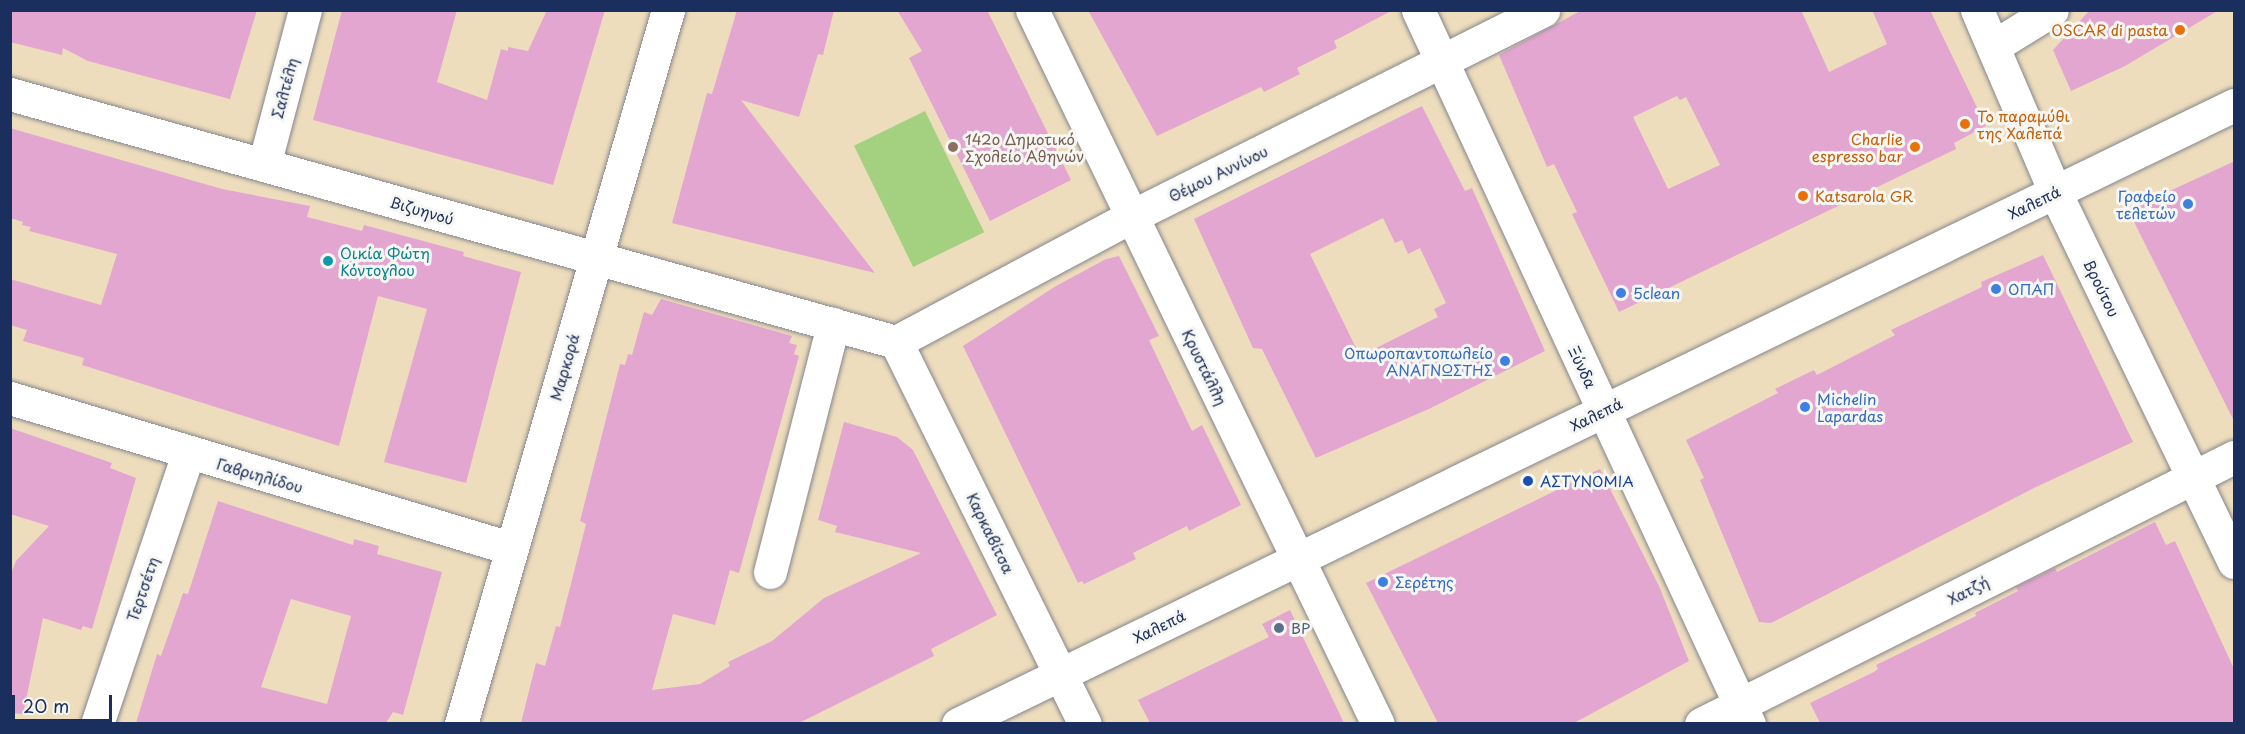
<!DOCTYPE html>
<meta charset="utf-8">
<style>
body{margin:0}
#map{position:relative;width:2245px;height:734px;overflow:hidden;background:#eeddbc;font-family:"Playpen Sans",sans-serif}
div>[style]{position:absolute}
.green>*{inset:0;background:#a3d17f;transform-origin:0 0}
.building>*{inset:0;background:#e3a6d0}
.roads{filter:drop-shadow(0 0 2px #84868d) drop-shadow(0 0 2px #84868d)}
.minor>*{height:33px;margin:-16.5px;padding:0 16.5px;transform-origin:16.5px;border-radius:16.5px;background:#fff}
.dots>*{width:16px;height:16px;translate:-50% -50%;box-sizing:border-box;border:3px solid #f6f6f2;border-radius:50%}
span{translate:-50% -50%;white-space:nowrap;text-align:center;line-height:1.15;-webkit-text-stroke:6px #f6f6f2;paint-order:stroke}
.food-label{font-size:15px;color:#c56008}
.right{translate:-100% -50%;text-align:right}
.left{translate:0 -50%;text-align:left}
.street-label{font-size:15px;color:#1b2f5e}
.education-label{font-size:15px;color:#785e54}
.shop-label{font-size:15px;color:#366cbe}
.culture-label{font-size:15px;color:#0d838f}
.transit-label{font-size:15px;color:#164399}
.service-label{font-size:15px;color:#4e5e75}
.frame{position:absolute;inset:0;border:12px solid #1b2f5e;pointer-events:none}
.scale{position:absolute;left:12px;top:695px;width:100px;height:27px;box-sizing:border-box;border:3px solid #1b2f5e;border-top:0;padding-left:8px;font-size:18px;line-height:21px;white-space:nowrap;color:#1b2f5e;-webkit-text-stroke:4px #f6f6f2;paint-order:stroke}
</style>
<div id="map">
<div class="green">
<i style="left:925px;top:111px;width:135px;height:79px;rotate:64deg"></i>
</div>
<div class="building">
<i style="clip-path:polygon(10px 10px,257px 10px,230px 99px,88px 61px,63px 48px,62px 55px,10px 42px)"></i>
<i style="clip-path:polygon(342px 10px,457px 10px,437px 82px,487px 100px,501px 49px,508px 51px,508px 47px,528px 51px,547px 10px,605px 10px,553px 185px,313px 120px)"></i>
<i style="clip-path:polygon(737px 10px,834px 10px,823px 55px,818px 54px,799px 117px,741px 100px,875px 273px,672px 223px,707px 93px,712px 94px)"></i>
<i style="clip-path:polygon(897px 10px,987px 10px,1071px 180px,990px 221px,909px 58px,922px 51px)"></i>
<i style="clip-path:polygon(1088px 10px,1393px 10px,1334px 41px,1337px 48px,1297px 68px,1300px 74px,1264px 92px,1261px 87px,1157px 136px)"></i>
<i style="clip-path:polygon(evenodd,1582px 10px,1801px 10px,1829px 72px,1887px 44px,1872px 10px,1930px 10px,1986px 126px,1954px 143px,1956px 149px,1619px 312px,1572px 214px,1577px 212px,1554px 164px,1547px 167px,1499px 55px,1582px 10px,1677px 96px,1680px 100px,1686px 97px,1720px 165px,1668px 189px,1633px 117px,1677px 96px)"></i>
<i style="clip-path:polygon(2090px 10px,2219px 10px,2125px 66px,2071px 91px,2053px 50px)"></i>
<i style="clip-path:polygon(evenodd,1422px 106px,1465px 191px,1472px 188px,1545px 351px,1431px 408px,1316px 458px,1262px 349px,1253px 348px,1194px 219px,1422px 106px,1383px 218px,1395px 243px,1402px 240px,1408px 254px,1420px 248px,1446px 303px,1434px 309px,1438px 317px,1360px 356px,1310px 254px,1383px 218px)"></i>
<i style="clip-path:polygon(10px 128px,222px 189px,310px 206px,307px 217px,362px 231px,364px 225px,464px 252px,463px 256px,521px 272px,466px 483px,384px 462px,427px 309px,378px 296px,339px 446px,82px 365px,84px 358px,23px 341px,27px 330px,10px 325px,10px 279px,101px 305px,117px 254px,29px 231px,31px 227px,22px 225px,23px 222px,10px 218px)"></i>
<i style="clip-path:polygon(2235px 161px,2235px 423px,2128px 210px)"></i>
<i style="clip-path:polygon(2043px 255px,2133px 442px,2036px 487px,1771px 623px,1759px 622px,1700px 480px,1704px 478px,1686px 440px,1778px 393px,1775px 389px,1814px 370px,1817px 375px,1895px 335px,1891px 330px,1982px 287px,1981px 282px)"></i>
<i style="clip-path:polygon(1119px 256px,1159px 336px,1149px 340px,1192px 431px,1202px 425px,1241px 505px,1189px 531px,1187px 526px,1133px 553px,1136px 559px,1084px 584px,1082px 581px,1078px 583px,963px 346px,1056px 286px,1106px 259px)"></i>
<i style="clip-path:polygon(661px 299px,792px 336px,789px 343px,797px 345px,794px 354px,799px 356px,739px 573px,730px 570px,715px 625px,673px 614px,652px 690px,700px 684px,730px 666px,728px 662px,772px 641px,824px 598px,921px 553px,835px 532px,837px 526px,818px 520px,844px 422px,897px 437px,913px 450px,997px 615px,931px 649px,934px 656px,799px 723px,521px 723px,536px 663px,545px 666px,556px 626px,560px 627px,586px 524px,580px 521px,620px 364px,625px 365px,628px 354px,632px 355px,644px 312px,652px 315px)"></i>
<i style="clip-path:polygon(10px 428px,112px 463px,110px 468px,136px 478px,92px 629px,83px 626px,81px 630px,43px 618px,23px 714px,10px 713px,10px 576px,16px 561px,49px 526px,10px 514px)"></i>
<i style="clip-path:polygon(1600px 469px,1659px 586px,1689px 661px,1574px 723px,1438px 723px,1366px 583px)"></i>
<i style="clip-path:polygon(evenodd,218px 501px,353px 545px,354px 539px,379px 546px,377px 554px,442px 572px,403px 715px,393px 712px,386px 723px,136px 723px,157px 654px,161px 656px,183px 593px,188px 594px,218px 501px,291px 599px,351px 616px,327px 704px,261px 687px,291px 599px)"></i>
<i style="clip-path:polygon(2155px 522px,2166px 545px,2175px 541px,2235px 671px,2235px 723px,1820px 723px,1810px 703px,1874px 672px,1878px 669px,1876px 665px,1976px 616px,1975px 613px,2018px 591px,2016px 587px,2055px 568px,2057px 572px)"></i>
<i style="clip-path:polygon(1290px 610px,1344px 723px,1150px 723px,1138px 700px,1269px 637px,1262px 624px)"></i>
</div>
<div class="roads">
<div class="minor">
<i style="left:1032px;top:10px;width:793px;rotate:64.15deg"></i>
<i style="left:1418px;top:10px;width:787px;rotate:65.13deg"></i>
<i style="left:1977px;top:10px;width:198px;rotate:66.8deg"></i>
<i style="left:2055px;top:192px;width:411px;rotate:64.2deg"></i>
<i style="left:1994px;top:46px;width:68px;rotate:-31.8deg"></i>
<i style="left:10px;top:94px;width:920px;rotate:15.64deg"></i>
<i style="left:264px;top:165px;width:160px;rotate:-75.2deg"></i>
<i style="left:896px;top:342px;width:268px;rotate:-28.1deg"></i>
<i style="left:1132px;top:216px;width:460px;rotate:-26.6deg"></i>
<i style="left:896px;top:342px;width:426px;rotate:63.7deg"></i>
<i style="left:10px;top:398px;width:522px;rotate:16.7deg"></i>
<i style="left:770px;top:572px;width:256px;rotate:-75.7deg"></i>
<i style="left:97px;top:724px;width:285px;rotate:-71.4deg"></i>
<i style="left:461px;top:724px;width:743px;rotate:-73.83deg"></i>
<i style="left:958px;top:724px;width:1418px;rotate:-25.88deg"></i>
<i style="left:1701px;top:724px;width:596px;rotate:-26.61deg"></i>
</div>
</div>
<div class="dots">
<i style="left:2180px;top:30px;background:#e8710a"></i>
<i style="left:1965px;top:124px;background:#e8710a"></i>
<i style="left:953px;top:147px;background:#8d6e63"></i>
<i style="left:1915px;top:147px;background:#e8710a"></i>
<i style="left:1803px;top:196px;background:#e8710a"></i>
<i style="left:2188px;top:204px;background:#3f7fe0"></i>
<i style="left:328px;top:261px;background:#0f9aa8"></i>
<i style="left:1996px;top:289px;background:#3f7fe0"></i>
<i style="left:1621px;top:293px;background:#3f7fe0"></i>
<i style="left:1505px;top:361px;background:#3f7fe0"></i>
<i style="left:1805px;top:407px;background:#3f7fe0"></i>
<i style="left:1528px;top:481px;background:#1a4fb4"></i>
<i style="left:1383px;top:582px;background:#3f7fe0"></i>
<i style="left:1279px;top:628px;background:#5c6f8a"></i>
</div>
<div class="food-label">
<span class="right" style="left:2168px;top:30px">OSCAR di pasta</span>
<span class="left" style="left:1977px;top:124px">Το παραμύθι<br>της Χαλεπά</span>
<span class="right" style="left:1903px;top:147px">Charlie<br>espresso bar</span>
<span class="left" style="left:1815px;top:196px">Katsarola GR</span>
</div>
<div class="street-label">
<span style="left:284px;top:88px;rotate:-75deg">Σαλτέλη</span>
<span style="left:1218px;top:173px;rotate:-26deg">Θέμου Αννίνου</span>
<span style="left:2034px;top:202px;rotate:-26deg">Χαλεπά</span>
<span style="left:422px;top:210px;rotate:16deg">Βιζυηνού</span>
<span style="left:2102px;top:288px;rotate:64deg">Βρούτου</span>
<span style="left:564px;top:367px;rotate:-74deg">Μαρκορά</span>
<span style="left:1205px;top:367px;rotate:64deg">Κρυστάλλη</span>
<span style="left:1583px;top:367px;rotate:65deg">Ξύνδα</span>
<span style="left:1596px;top:414px;rotate:-26deg">Χαλεπά</span>
<span style="left:260px;top:475px;rotate:16deg">Γαβριηλίδου</span>
<span style="left:991px;top:533px;rotate:64deg">Καρκαβίτσα</span>
<span style="left:142px;top:589px;rotate:-71deg">Τερτσέτη</span>
<span style="left:1968px;top:590px;rotate:-27deg">Χατζή</span>
<span style="left:1159px;top:626px;rotate:-26deg">Χαλεπά</span>
</div>
<div class="education-label">
<span class="left" style="left:965px;top:147px">142ο Δημοτικό<br>Σχολείο Αθηνών</span>
</div>
<div class="shop-label">
<span class="right" style="left:2176px;top:204px">Γραφείο<br>τελετών</span>
<span class="left" style="left:2008px;top:289px">ΟΠΑΠ</span>
<span class="left" style="left:1633px;top:293px">5clean</span>
<span class="right" style="left:1493px;top:361px">Οπωροπαντοπωλείο<br>ΑΝΑΓΝΩΣΤΗΣ</span>
<span class="left" style="left:1817px;top:407px">Michelin<br>Lapardas</span>
<span class="left" style="left:1395px;top:582px">Σερέτης</span>
</div>
<div class="culture-label">
<span class="left" style="left:340px;top:261px">Οικία Φώτη<br>Κόντογλου</span>
</div>
<div class="transit-label">
<span class="left" style="left:1540px;top:481px">ΑΣΤΥΝΟΜΙΑ</span>
</div>
<div class="service-label">
<span class="left" style="left:1291px;top:628px">BP</span>
</div>
<div class="frame"></div>
<div class="scale">20 m</div>
</div>
